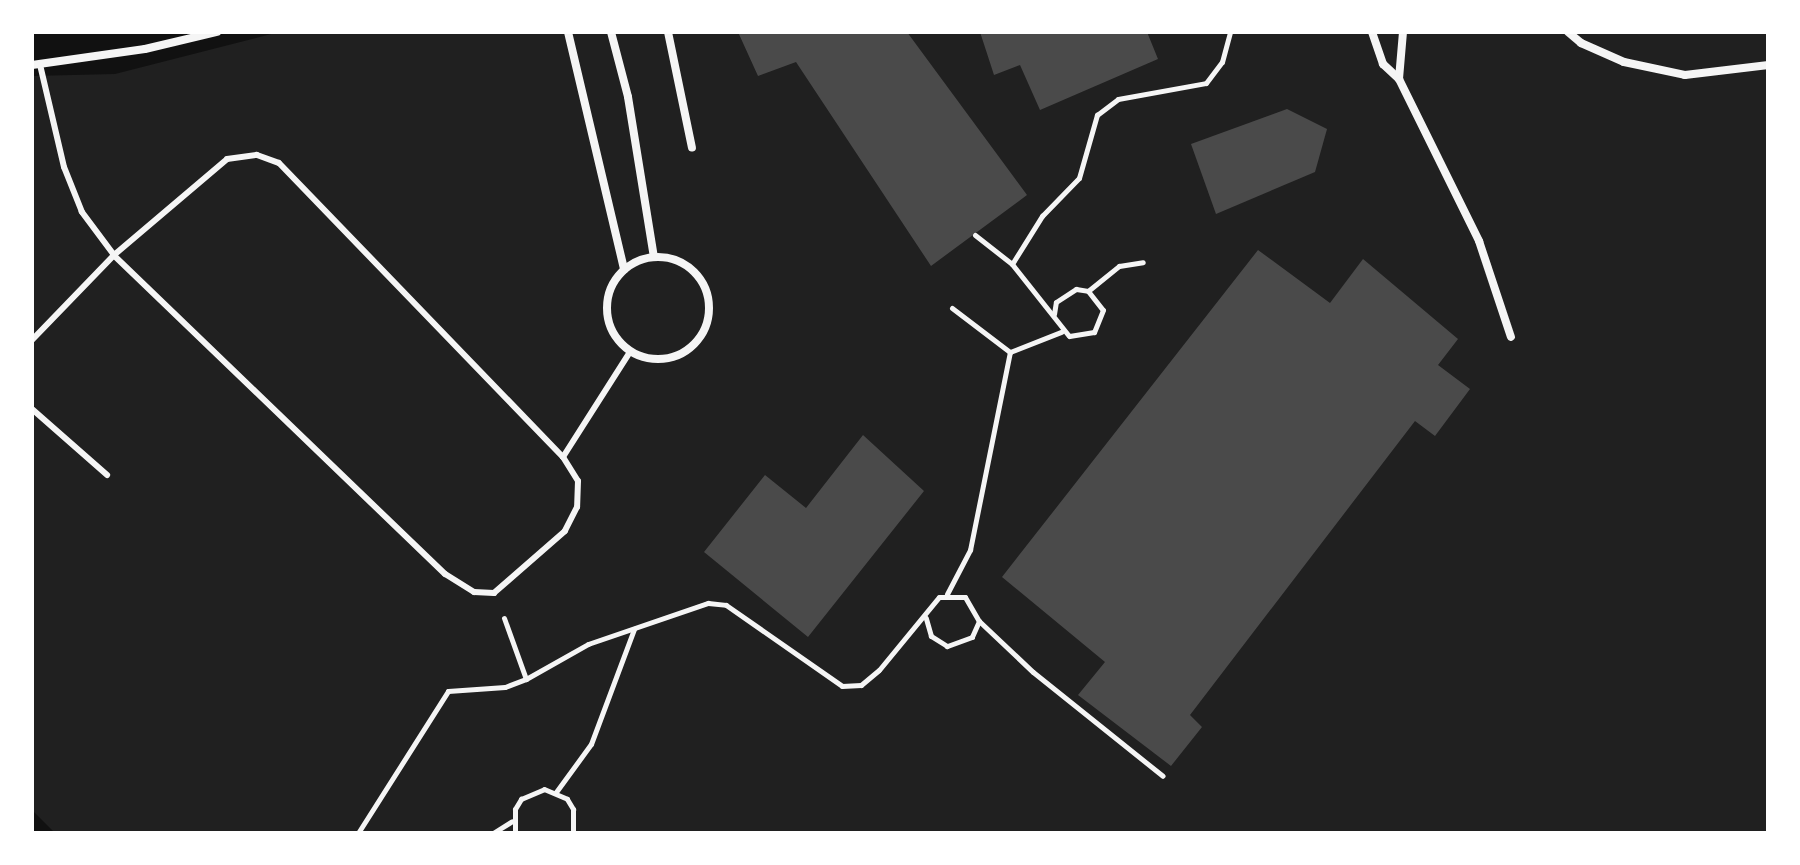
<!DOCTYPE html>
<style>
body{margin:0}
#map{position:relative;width:1800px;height:865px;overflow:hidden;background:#111;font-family:"Open Sans",sans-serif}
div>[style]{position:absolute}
.green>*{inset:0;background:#202020}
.building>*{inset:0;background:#4a4a4a}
.path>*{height:5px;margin:-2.5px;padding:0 2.5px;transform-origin:2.5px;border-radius:2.5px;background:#f5f5f5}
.service>*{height:6px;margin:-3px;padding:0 3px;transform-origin:3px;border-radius:3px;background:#f5f5f5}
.minor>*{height:8px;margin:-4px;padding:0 4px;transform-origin:4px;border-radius:4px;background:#f5f5f5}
.minor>.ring{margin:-4px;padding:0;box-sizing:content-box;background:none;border:8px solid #f5f5f5;border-radius:50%}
span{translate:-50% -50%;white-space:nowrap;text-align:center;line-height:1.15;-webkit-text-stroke:6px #fff;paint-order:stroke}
.frame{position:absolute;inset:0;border:34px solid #fff;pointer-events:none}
</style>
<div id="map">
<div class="green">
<i style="clip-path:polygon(279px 32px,1768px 32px,1768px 833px,55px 833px,32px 810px,32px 76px,115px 74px)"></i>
</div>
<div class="building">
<i style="clip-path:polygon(738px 32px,907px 32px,1027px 195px,931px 266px,796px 62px,758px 76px)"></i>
<i style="clip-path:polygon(980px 32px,1147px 32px,1158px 59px,1040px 110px,1020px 65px,994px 75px)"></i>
<i style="clip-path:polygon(1287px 109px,1327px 129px,1315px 172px,1216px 214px,1191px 144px)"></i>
<i style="clip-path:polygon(1258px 250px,1330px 303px,1363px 259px,1458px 339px,1438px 365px,1470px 389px,1435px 436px,1415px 421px,1190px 715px,1202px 727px,1171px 766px,1078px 695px,1105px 662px,1002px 577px)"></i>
<i style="clip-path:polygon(863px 435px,924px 491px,808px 637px,704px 552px,765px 475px,806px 508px)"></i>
</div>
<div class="path">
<i style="left:975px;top:235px;width:47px;rotate:38.1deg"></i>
<i style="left:1088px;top:291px;width:40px;rotate:-39deg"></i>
<i style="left:1119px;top:266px;width:24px;rotate:-9deg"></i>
<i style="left:952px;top:308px;width:73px;rotate:37.2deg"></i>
<i style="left:1010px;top:352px;width:55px;rotate:-21.4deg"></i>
<i style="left:1054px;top:314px;width:12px;rotate:-81deg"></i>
<i style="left:1056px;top:302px;width:24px;rotate:-33deg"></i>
<i style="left:1076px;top:289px;width:12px;rotate:9deg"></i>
<i style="left:1088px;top:291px;width:24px;rotate:52deg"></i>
<i style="left:1103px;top:310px;width:24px;rotate:112deg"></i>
<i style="left:1094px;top:332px;width:25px;rotate:171deg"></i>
<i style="left:1069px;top:336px;width:92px;rotate:-128.4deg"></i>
<i style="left:1012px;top:264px;width:57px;rotate:-58deg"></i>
<i style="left:1042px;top:216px;width:53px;rotate:-45.8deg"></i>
<i style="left:1079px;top:178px;width:66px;rotate:-74.1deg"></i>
<i style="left:1097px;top:115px;width:26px;rotate:-37deg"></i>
<i style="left:1118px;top:99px;width:89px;rotate:-10.3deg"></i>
<i style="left:1206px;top:83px;width:26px;rotate:-53deg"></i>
<i style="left:1222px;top:62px;width:31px;rotate:-75deg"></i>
<i style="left:947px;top:594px;width:50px;rotate:-62.4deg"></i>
<i style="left:970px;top:550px;width:202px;rotate:-78.6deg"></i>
<i style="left:504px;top:618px;width:65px;rotate:70.2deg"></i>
<i style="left:526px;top:679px;width:71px;rotate:-29.4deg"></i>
<i style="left:588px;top:644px;width:127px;rotate:-18.9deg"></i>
<i style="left:708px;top:603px;width:18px;rotate:6deg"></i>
<i style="left:726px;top:605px;width:141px;rotate:34.9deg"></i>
<i style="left:842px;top:686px;width:19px;rotate:-3deg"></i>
<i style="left:861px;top:685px;width:23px;rotate:-40deg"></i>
<i style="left:879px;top:670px;width:94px;rotate:-50.6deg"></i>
<i style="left:939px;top:597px;width:26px"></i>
<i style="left:965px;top:597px;width:28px;rotate:60deg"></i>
<i style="left:979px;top:621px;width:17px;rotate:114deg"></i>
<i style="left:972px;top:637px;width:27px;rotate:160deg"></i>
<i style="left:947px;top:646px;width:19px;rotate:-148deg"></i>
<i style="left:931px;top:636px;width:19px;rotate:-106deg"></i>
<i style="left:979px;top:621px;width:74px;rotate:43.4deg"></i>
<i style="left:1033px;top:672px;width:166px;rotate:38.7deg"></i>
<i style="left:556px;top:792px;width:59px;rotate:-53.9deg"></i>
<i style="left:591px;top:744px;width:123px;rotate:-69.5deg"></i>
<i style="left:358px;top:833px;width:168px;rotate:-57.6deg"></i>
<i style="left:448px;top:691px;width:57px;rotate:-4deg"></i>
<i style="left:505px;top:687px;width:22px;rotate:-21deg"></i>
<i style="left:493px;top:833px;width:22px;rotate:-32deg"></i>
<i style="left:515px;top:833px;width:24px;rotate:-90deg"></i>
<i style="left:515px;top:809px;width:12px;rotate:-59deg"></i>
<i style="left:521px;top:799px;width:25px;rotate:-23deg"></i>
<i style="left:544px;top:789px;width:25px;rotate:23deg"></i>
<i style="left:567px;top:799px;width:12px;rotate:59deg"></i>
<i style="left:573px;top:809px;width:24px;rotate:90deg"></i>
</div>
<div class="service">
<i style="left:32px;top:340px;width:118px;rotate:-46deg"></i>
<i style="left:114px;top:255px;width:148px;rotate:-40.3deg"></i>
<i style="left:227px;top:159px;width:30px;rotate:-8deg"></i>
<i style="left:257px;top:155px;width:23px;rotate:20deg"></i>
<i style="left:279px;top:163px;width:409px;rotate:46deg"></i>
<i style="left:563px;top:457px;width:28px;rotate:58deg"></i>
<i style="left:578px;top:481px;width:26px;rotate:92deg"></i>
<i style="left:577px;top:507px;width:27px;rotate:117deg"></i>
<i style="left:565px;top:531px;width:94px;rotate:138.9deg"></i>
<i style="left:494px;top:593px;width:20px;rotate:-177deg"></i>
<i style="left:474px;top:592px;width:34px;rotate:-148deg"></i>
<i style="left:445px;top:574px;width:460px;rotate:-136.1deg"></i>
<i style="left:114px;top:255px;width:54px;rotate:-126.7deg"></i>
<i style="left:82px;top:212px;width:48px;rotate:-111.8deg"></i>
<i style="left:64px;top:167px;width:105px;rotate:-103.2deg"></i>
<i style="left:32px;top:409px;width:100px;rotate:41.3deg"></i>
<i style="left:563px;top:457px;width:125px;rotate:-57.5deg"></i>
</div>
<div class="minor">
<i style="left:568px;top:32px;width:244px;rotate:76.7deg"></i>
<i style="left:611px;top:32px;width:67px;rotate:75.3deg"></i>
<i style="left:628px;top:97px;width:162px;rotate:80.8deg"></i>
<i style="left:668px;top:32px;width:118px;rotate:78.3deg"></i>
<i style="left:1372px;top:32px;width:34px;rotate:71deg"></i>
<i style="left:1383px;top:64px;width:22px;rotate:43deg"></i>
<i style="left:1403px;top:32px;width:47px;rotate:94.9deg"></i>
<i style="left:1399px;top:79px;width:181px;rotate:63.7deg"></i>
<i style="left:1479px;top:241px;width:101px;rotate:71.6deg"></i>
<i style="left:1568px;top:32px;width:17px;rotate:40deg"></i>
<i style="left:1581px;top:43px;width:47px;rotate:23.8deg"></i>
<i style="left:1624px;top:62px;width:62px;rotate:12deg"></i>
<i style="left:1685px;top:75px;width:84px;rotate:-6.9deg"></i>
<i style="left:32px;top:65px;width:114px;rotate:-8.1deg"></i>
<i style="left:145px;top:49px;width:74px;rotate:-13.3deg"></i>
<i class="ring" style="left:607px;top:257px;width:94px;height:94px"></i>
</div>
<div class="frame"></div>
</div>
